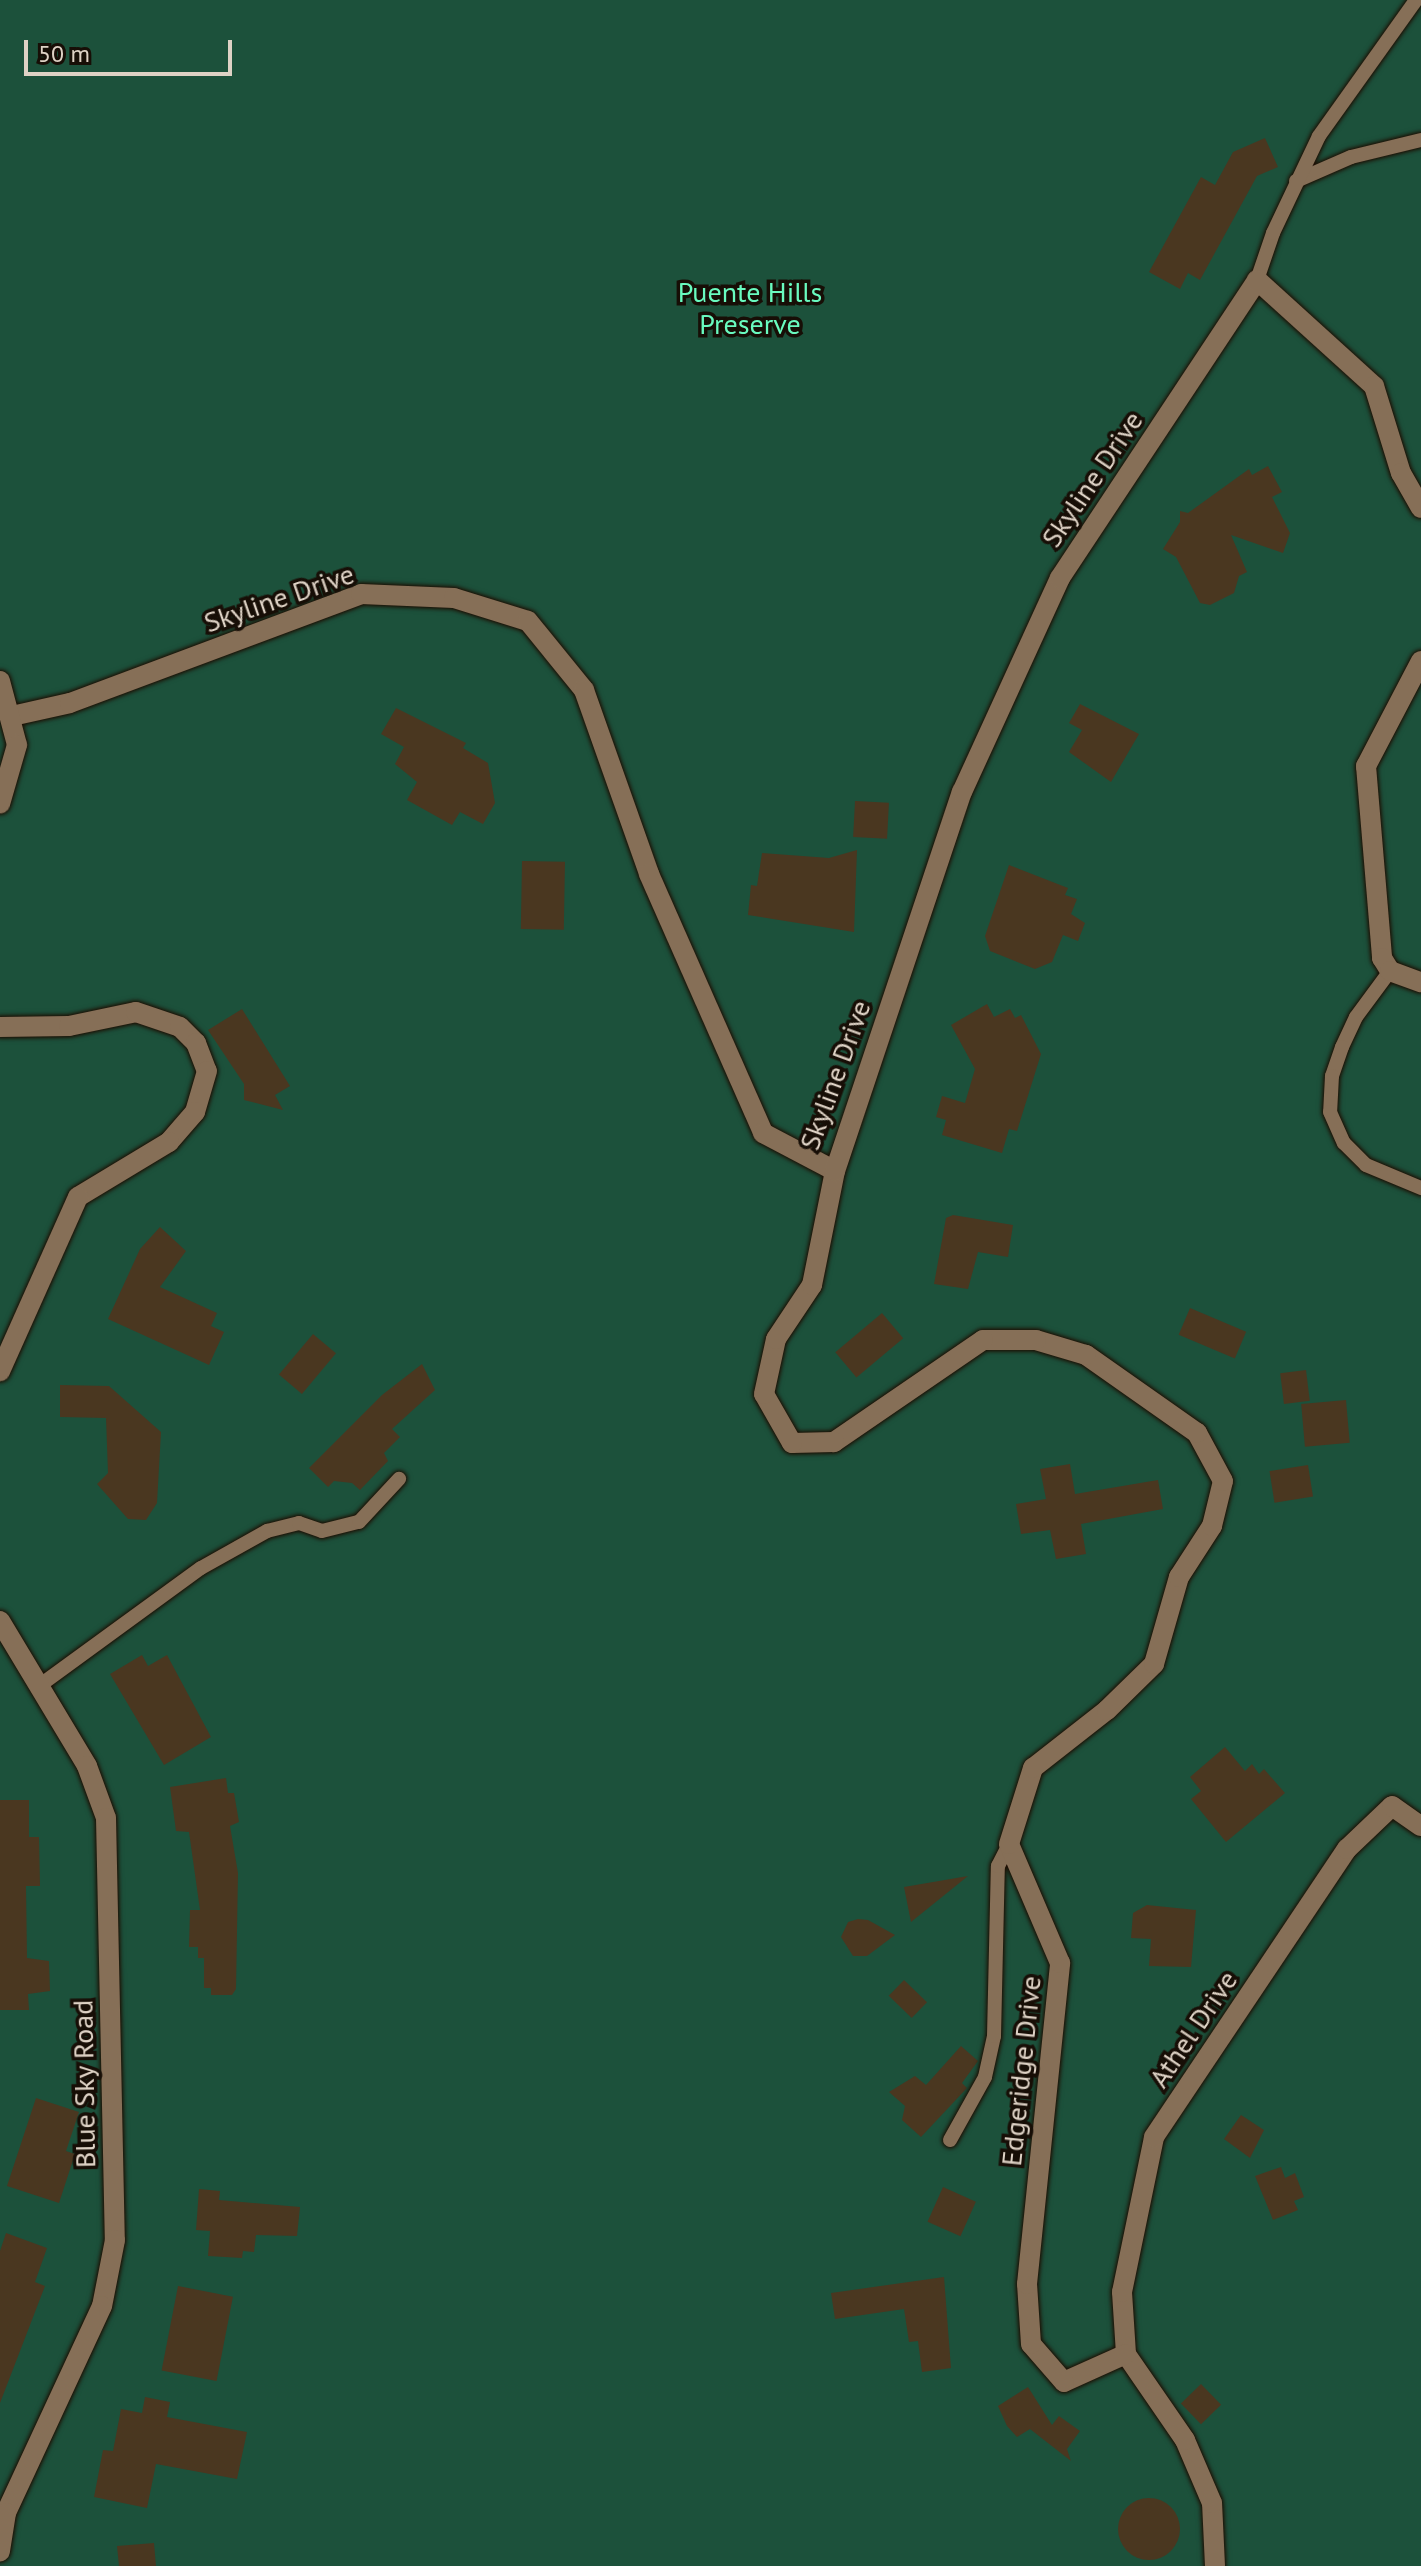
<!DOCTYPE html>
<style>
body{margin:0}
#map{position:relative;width:1421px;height:2566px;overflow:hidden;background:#36230d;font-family:"PT Sans",sans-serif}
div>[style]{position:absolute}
.green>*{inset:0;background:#1c513b;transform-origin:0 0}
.building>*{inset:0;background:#4a3720;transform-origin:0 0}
.round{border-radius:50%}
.roads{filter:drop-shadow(0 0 2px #1d0c00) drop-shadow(0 0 2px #1d0c00)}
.lane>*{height:14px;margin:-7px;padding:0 7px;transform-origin:7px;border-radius:7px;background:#866f57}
.street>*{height:20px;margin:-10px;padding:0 10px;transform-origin:10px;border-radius:10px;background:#866f57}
.secondary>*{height:20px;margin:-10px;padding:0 10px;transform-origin:10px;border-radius:10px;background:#866f57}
span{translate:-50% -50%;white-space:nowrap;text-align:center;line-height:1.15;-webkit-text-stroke:7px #170e06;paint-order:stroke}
.park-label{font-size:28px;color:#69fabf}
.street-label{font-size:28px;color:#ded2c5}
.scale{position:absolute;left:24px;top:40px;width:208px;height:36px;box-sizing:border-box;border:4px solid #ded2c5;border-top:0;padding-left:10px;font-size:24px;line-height:28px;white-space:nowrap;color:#ded2c5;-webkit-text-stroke:6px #170e06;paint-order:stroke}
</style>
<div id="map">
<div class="green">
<i style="left:0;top:0;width:1421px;height:2566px"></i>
</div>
<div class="building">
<i style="clip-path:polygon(1265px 138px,1278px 167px,1257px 176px,1200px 280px,1188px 273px,1180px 289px,1149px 272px,1201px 177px,1215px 185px,1233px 152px)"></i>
<i style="clip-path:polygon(1268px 466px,1282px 492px,1272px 497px,1290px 533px,1283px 553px,1231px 535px,1247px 572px,1239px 576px,1234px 593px,1210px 605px,1200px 603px,1176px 557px,1163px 549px,1180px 522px,1180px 511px,1188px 513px,1249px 469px,1252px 475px)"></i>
<i style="clip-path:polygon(1080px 704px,1139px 734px,1111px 782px,1069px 752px,1082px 730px,1069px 723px)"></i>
<i style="clip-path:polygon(396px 708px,466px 743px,463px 748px,488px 763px,495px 803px,483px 824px,460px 812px,452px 825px,407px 800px,417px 782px,395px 764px,404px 747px,381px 734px)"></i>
<i style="left:855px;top:801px;width:34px;height:36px;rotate:3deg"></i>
<i style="clip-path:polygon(857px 850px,854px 932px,748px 915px,751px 885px,757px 886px,762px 853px,829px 858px)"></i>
<i style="left:522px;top:861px;width:43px;height:68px;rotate:1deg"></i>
<i style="clip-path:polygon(1009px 865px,1068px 888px,1065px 895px,1077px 899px,1071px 914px,1085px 923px,1078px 941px,1063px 935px,1052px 962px,1035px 969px,990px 951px,985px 936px)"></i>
<i style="clip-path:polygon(987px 1004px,994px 1017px,1010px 1009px,1015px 1018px,1021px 1015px,1041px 1054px,1017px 1131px,1009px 1129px,1002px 1153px,942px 1135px,946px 1120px,936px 1117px,942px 1096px,965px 1103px,975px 1069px,951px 1025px)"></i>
<i style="clip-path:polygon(242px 1009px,290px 1086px,275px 1095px,283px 1110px,244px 1100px,244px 1084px,208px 1030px)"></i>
<i style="clip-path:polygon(953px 1215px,1013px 1225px,1008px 1257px,978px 1252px,968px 1289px,934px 1284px,946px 1218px)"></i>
<i style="clip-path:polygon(160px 1227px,186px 1251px,160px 1287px,217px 1313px,211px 1326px,224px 1332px,209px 1365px,108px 1319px,140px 1249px)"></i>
<i style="left:1190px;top:1308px;width:61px;height:29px;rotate:23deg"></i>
<i style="left:882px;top:1313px;width:33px;height:61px;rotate:50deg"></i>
<i style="left:313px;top:1334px;width:30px;height:53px;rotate:40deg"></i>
<i style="clip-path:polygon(422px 1364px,435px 1390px,392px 1429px,400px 1437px,384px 1453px,388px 1461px,360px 1490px,352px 1483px,334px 1481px,328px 1487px,309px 1468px,382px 1395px)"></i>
<i style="left:1306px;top:1370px;width:31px;height:26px;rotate:83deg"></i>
<i style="clip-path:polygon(60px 1385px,109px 1386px,161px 1432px,157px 1503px,146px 1520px,128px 1519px,97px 1484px,108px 1473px,106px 1418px,60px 1417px)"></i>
<i style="left:1346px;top:1400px;width:43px;height:45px;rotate:85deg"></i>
<i style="clip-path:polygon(1070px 1464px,1075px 1494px,1158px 1480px,1163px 1509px,1081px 1524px,1086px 1554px,1056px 1559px,1050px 1530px,1021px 1534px,1016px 1504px,1046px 1499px,1040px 1469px)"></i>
<i style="left:1308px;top:1465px;width:32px;height:39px;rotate:81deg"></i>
<i style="clip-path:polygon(142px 1655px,148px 1666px,167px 1655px,211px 1737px,164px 1765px,110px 1674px)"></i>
<i style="clip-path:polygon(1225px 1747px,1245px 1771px,1252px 1764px,1259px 1774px,1264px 1769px,1285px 1793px,1226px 1842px,1191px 1799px,1201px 1791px,1190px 1777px)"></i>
<i style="clip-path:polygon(226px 1778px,228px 1793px,234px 1793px,239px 1822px,230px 1826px,238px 1873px,236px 1989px,232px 1995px,211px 1995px,211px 1988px,204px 1988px,204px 1958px,198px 1958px,198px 1947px,189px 1947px,190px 1910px,200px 1910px,189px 1832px,176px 1831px,170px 1787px)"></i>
<i style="clip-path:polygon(0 1800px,29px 1800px,29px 1837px,39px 1837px,40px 1886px,26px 1886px,27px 1958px,49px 1961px,50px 1991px,28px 1994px,29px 2010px,0 2010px)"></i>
<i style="clip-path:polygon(968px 1876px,911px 1922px,904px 1887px)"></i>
<i style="clip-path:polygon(1147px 1905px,1196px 1910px,1191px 1967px,1149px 1966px,1151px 1939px,1131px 1938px,1133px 1913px)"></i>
<i style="clip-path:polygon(858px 1919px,868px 1920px,895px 1935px,867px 1956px,853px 1956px,841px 1937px,848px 1922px)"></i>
<i style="left:904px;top:1980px;width:32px;height:22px;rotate:44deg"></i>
<i style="clip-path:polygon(961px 2046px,978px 2061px,962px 2083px,967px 2088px,921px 2137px,902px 2120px,905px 2106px,889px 2092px,915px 2076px,926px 2085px)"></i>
<i style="clip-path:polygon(36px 2098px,79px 2112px,66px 2151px,75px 2154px,59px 2203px,7px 2186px)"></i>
<i style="clip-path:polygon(1241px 2115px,1264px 2130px,1250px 2158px,1224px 2139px)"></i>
<i style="clip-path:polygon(1281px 2167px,1285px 2178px,1295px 2173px,1304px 2197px,1294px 2201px,1298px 2210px,1273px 2220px,1255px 2176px)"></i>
<i style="left:943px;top:2187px;width:36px;height:38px;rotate:24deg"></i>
<i style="clip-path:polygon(199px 2189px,220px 2191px,219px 2200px,300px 2207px,297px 2236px,256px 2235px,254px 2252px,243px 2251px,242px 2258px,208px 2256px,210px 2231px,196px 2230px)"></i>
<i style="clip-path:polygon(6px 2233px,47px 2248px,35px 2282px,45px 2286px,0 2403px,0 2251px)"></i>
<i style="clip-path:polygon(944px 2277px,951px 2368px,922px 2372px,918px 2341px,909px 2342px,904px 2309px,835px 2319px,831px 2293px)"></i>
<i style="left:178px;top:2286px;width:56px;height:86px;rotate:11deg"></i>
<i style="left:1201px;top:2384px;width:29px;height:28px;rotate:46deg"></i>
<i style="clip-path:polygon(1028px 2387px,1052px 2425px,1059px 2416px,1080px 2431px,1067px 2449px,1071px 2461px,1030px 2429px,1017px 2437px,1007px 2426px,998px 2406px)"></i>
<i style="clip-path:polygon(145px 2397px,170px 2402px,167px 2417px,247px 2432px,237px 2479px,156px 2464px,147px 2508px,94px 2497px,103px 2450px,113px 2451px,121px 2409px,142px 2413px)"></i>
<i class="round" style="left:1118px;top:2498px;width:62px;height:62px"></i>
<i style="clip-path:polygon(154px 2543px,156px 2566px,119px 2566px,117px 2546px)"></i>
</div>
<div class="roads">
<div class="lane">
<i style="left:1296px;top:181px;width:60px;rotate:-23.6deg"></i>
<i style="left:1351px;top:157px;width:72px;rotate:-13.7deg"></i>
<i style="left:1257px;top:280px;width:50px;rotate:-71.2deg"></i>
<i style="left:1273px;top:233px;width:107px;rotate:-64.6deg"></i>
<i style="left:1319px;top:136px;width:167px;rotate:-54.5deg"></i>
<i style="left:1390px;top:971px;width:57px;rotate:126.5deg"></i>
<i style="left:1356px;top:1017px;width:33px;rotate:115deg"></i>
<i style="left:1342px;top:1047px;width:31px;rotate:109deg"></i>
<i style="left:1332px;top:1076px;width:36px;rotate:93deg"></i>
<i style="left:1330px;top:1112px;width:34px;rotate:66deg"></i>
<i style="left:1344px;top:1143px;width:31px;rotate:45deg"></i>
<i style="left:1366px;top:1165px;width:60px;rotate:22.7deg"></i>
<i style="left:39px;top:1686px;width:200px;rotate:-36.1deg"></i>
<i style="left:201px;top:1568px;width:76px;rotate:-29.3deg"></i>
<i style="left:267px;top:1531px;width:33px;rotate:-14deg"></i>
<i style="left:299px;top:1523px;width:24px;rotate:19deg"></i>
<i style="left:322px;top:1531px;width:38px;rotate:-14deg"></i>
<i style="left:359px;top:1522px;width:59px;rotate:-47.1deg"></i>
<i style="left:950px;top:2140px;width:72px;rotate:-60.9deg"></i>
<i style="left:985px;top:2077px;width:42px;rotate:-77.6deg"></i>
<i style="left:994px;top:2036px;width:170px;rotate:-88.7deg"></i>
<i style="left:998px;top:1866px;width:25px;rotate:-63deg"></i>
</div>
<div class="street">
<i style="left:1421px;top:661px;width:119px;rotate:117.6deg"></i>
<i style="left:1366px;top:766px;width:193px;rotate:85.2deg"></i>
<i style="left:1382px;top:958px;width:15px;rotate:58deg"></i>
<i style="left:1390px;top:971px;width:33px;rotate:20deg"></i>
<i style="left:12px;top:716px;width:59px;rotate:-12.6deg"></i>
<i style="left:70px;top:703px;width:311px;rotate:-20.5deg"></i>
<i style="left:361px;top:594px;width:93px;rotate:2.5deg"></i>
<i style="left:454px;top:598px;width:77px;rotate:17.3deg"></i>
<i style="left:528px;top:621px;width:89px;rotate:50.9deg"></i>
<i style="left:584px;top:690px;width:195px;rotate:70.5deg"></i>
<i style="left:649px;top:874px;width:283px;rotate:66.2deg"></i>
<i style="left:763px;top:1133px;width:81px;rotate:27.8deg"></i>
<i style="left:0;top:1027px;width:69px;rotate:-0.8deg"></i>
<i style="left:69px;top:1026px;width:68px;rotate:-11.8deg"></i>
<i style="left:136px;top:1012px;width:46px;rotate:18.8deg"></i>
<i style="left:180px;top:1027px;width:23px;rotate:45deg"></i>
<i style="left:196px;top:1043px;width:30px;rotate:69deg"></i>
<i style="left:207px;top:1071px;width:43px;rotate:106.3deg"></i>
<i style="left:195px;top:1112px;width:40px;rotate:131deg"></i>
<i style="left:169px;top:1142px;width:106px;rotate:148.9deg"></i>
<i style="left:78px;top:1197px;width:191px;rotate:114.1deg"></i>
<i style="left:0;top:1621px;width:169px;rotate:59deg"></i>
<i style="left:87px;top:1766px;width:55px;rotate:69.9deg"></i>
<i style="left:106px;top:1818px;width:422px;rotate:88.8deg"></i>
<i style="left:115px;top:2240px;width:67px;rotate:101.1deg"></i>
<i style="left:102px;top:2306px;width:228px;rotate:114.9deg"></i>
<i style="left:6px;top:2513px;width:39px;rotate:99deg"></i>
<i style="left:1126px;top:2354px;width:62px;rotate:-93.7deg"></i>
<i style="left:1122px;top:2292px;width:158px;rotate:-78.3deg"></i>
<i style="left:1154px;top:2137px;width:347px;rotate:-56.2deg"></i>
<i style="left:1347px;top:1849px;width:62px;rotate:-43.7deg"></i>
<i style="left:1392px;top:1806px;width:35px;rotate:35deg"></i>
<i style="left:1215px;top:2566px;width:63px;rotate:-92.7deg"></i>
<i style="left:1212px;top:2503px;width:69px;rotate:-113.2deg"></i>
<i style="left:1185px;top:2440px;width:104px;rotate:-124.5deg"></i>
<i style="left:1126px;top:2354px;width:68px;rotate:155.7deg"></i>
<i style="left:1064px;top:2382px;width:50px;rotate:-131deg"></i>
<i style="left:1031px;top:2344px;width:60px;rotate:-93.8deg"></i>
<i style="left:1027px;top:2284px;width:323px;rotate:-84.1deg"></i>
<i style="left:1060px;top:1963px;width:129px;rotate:-113.2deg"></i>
<i style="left:1009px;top:1844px;width:80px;rotate:-72.5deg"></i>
<i style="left:1033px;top:1768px;width:94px;rotate:-38.1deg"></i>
<i style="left:1107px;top:1710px;width:66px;rotate:-44.4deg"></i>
<i style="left:1154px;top:1664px;width:91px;rotate:-74deg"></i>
<i style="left:1179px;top:1577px;width:61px;rotate:-57.1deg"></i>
<i style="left:1212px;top:1526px;width:46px;rotate:-76.3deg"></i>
<i style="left:1223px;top:1481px;width:55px;rotate:-118.4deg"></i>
<i style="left:1197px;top:1433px;width:136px;rotate:-144.9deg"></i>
<i style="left:1086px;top:1355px;width:52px;rotate:-163.3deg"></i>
<i style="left:1036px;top:1340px;width:53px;rotate:180deg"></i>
<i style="left:983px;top:1340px;width:181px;rotate:145.6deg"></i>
<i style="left:834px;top:1442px;width:42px;rotate:178.6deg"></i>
<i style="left:792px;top:1443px;width:56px;rotate:-119.7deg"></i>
<i style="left:764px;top:1394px;width:56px;rotate:-77.7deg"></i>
<i style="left:776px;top:1339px;width:65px;rotate:-56.3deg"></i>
<i style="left:812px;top:1285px;width:116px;rotate:-78.6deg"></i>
<i style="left:835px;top:1171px;width:400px;rotate:-71.5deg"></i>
<i style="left:962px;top:792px;width:235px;rotate:-65.4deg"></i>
<i style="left:1060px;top:578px;width:357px;rotate:-56.5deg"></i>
<i style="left:1257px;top:280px;width:158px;rotate:42.2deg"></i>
<i style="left:1374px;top:386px;width:91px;rotate:72.8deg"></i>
<i style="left:1401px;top:473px;width:40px;rotate:60.3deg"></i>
</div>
<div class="secondary">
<i style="left:0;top:681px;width:66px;rotate:75.1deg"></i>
<i style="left:17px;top:745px;width:61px;rotate:106.1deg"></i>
</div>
</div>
<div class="park-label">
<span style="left:750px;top:308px">Puente Hills<br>Preserve</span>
</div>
<div class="street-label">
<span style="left:1092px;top:479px;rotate:-56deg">Skyline Drive</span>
<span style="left:279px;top:598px;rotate:-19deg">Skyline Drive</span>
<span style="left:835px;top:1075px;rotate:-70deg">Skyline Drive</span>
<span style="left:1193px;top:2029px;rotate:-56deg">Athel Drive</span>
<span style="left:1021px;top:2071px;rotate:-84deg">Edgeridge Drive</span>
<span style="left:84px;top:2084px;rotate:-91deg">Blue Sky Road</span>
</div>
<div class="scale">50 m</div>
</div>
